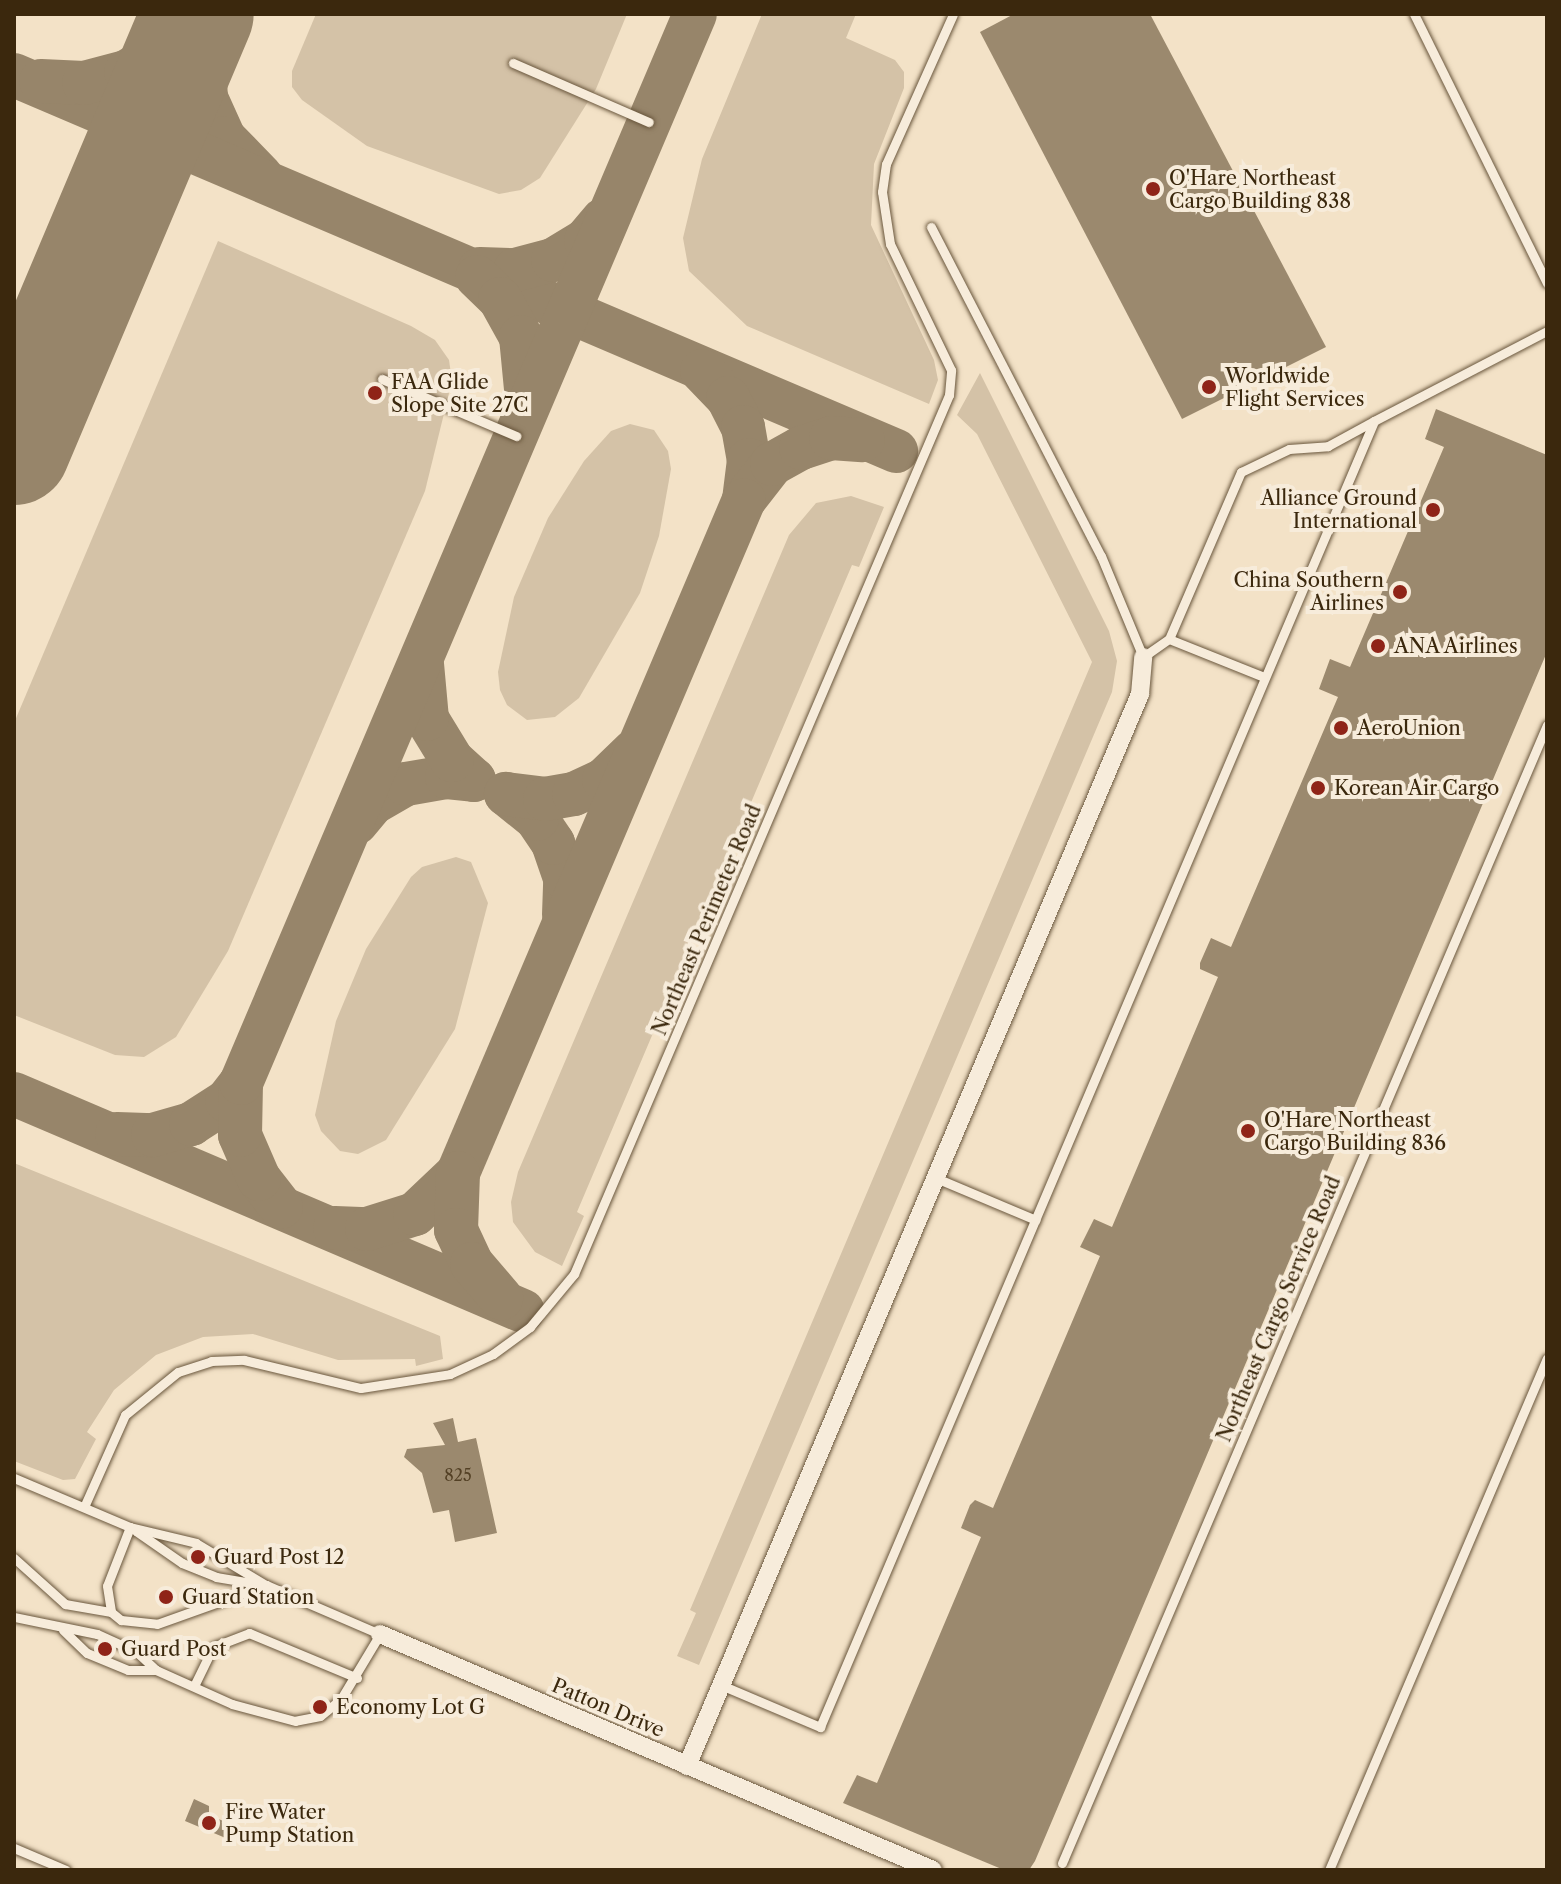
<!DOCTYPE html>
<style>
body{margin:0}
#map{position:relative;width:1561px;height:1884px;overflow:hidden;background:#f3e2c7;font-family:"Libre Caslon Text",serif}
div>[style]{position:absolute}
.green>*{inset:0;background:#d4c2a7}
.taxiway>*{height:44px;margin:-22px;padding:0 22px;transform-origin:22px;border-radius:22px;background:#97856a}
.runway>*{height:112px;margin:-56px;padding:0 56px;transform-origin:56px;border-radius:56px;background:#97856a}
.building>*{inset:0;background:#9b896e;transform-origin:0 0}
.roads{filter:drop-shadow(0 0 2px #69563c) drop-shadow(0 0 2px #69563c)}
.lane>*{height:9px;margin:-4.5px;padding:0 4.5px;transform-origin:4.5px;border-radius:4.5px;background:#f7ecdb}
.street>*{height:18px;margin:-9px;padding:0 9px;transform-origin:9px;border-radius:9px;background:#f7ecdb}
.dots>*{width:22px;height:22px;translate:-50% -50%;box-sizing:border-box;border:4px solid #f7ecdb;border-radius:50%}
span{translate:-50% -50%;white-space:nowrap;text-align:center;line-height:1.15;-webkit-text-stroke:8px #f7ecdb;paint-order:stroke}
.number-label{font-size:16px;color:#534025}
.number-label span{-webkit-text-stroke-width:0}
.poi-label{font-size:20px;color:#3b280d}
.left{translate:0 -50%;text-align:left}
.right{translate:-100% -50%;text-align:right}
.street-label{font-size:20px;color:#3b280d}
.frame{position:absolute;inset:0;border:16px solid #3b280d;pointer-events:none}
</style>
<div id="map">
<div class="green">
<i style="clip-path:polygon(316px 14px,627px 14px,596px 89px,540px 178px,521px 190px,499px 194px,367px 146px,302px 100px,292px 87px,292px 71px)"></i>
<i style="clip-path:polygon(762px 14px,856px 14px,846px 38px,895px 60px,904px 72px,904px 88px,874px 164px,871px 225px,934px 360px,938px 380px,929px 404px,747px 326px,689px 271px,683px 238px,702px 159px)"></i>
<i style="clip-path:polygon(218px 241px,411px 326px,435px 340px,449px 360px,452px 381px,425px 491px,228px 951px,176px 1037px,144px 1057px,115px 1055px,14px 1015px,14px 723px)"></i>
<i style="clip-path:polygon(980px 373px,1109px 631px,1117px 661px,1112px 692px,699px 1665px,677px 1656px,696px 1613px,690px 1610px,1092px 662px,977px 434px,957px 415px)"></i>
<i style="clip-path:polygon(630px 424px,654px 430px,668px 451px,671px 469px,659px 536px,640px 593px,579px 698px,555px 717px,527px 720px,507px 705px,500px 690px,498px 672px,514px 597px,548px 518px,584px 461px,611px 431px)"></i>
<i style="clip-path:polygon(851px 496px,884px 507px,859px 567px,852px 565px,577px 1212px,584px 1216px,562px 1266px,535px 1252px,513px 1222px,511px 1202px,518px 1172px,789px 535px,816px 503px)"></i>
<i style="clip-path:polygon(456px 857px,471px 862px,488px 903px,455px 1029px,386px 1140px,358px 1154px,340px 1151px,321px 1131px,315px 1115px,336px 1021px,366px 949px,411px 877px,422px 867px)"></i>
<i style="clip-path:polygon(14px 1163px,440px 1336px,443px 1359px,416px 1366px,415px 1359px,338px 1360px,253px 1334px,203px 1337px,156px 1355px,114px 1390px,87px 1432px,96px 1439px,75px 1479px,63px 1480px,14px 1461px)"></i>
</div>
<div class="taxiway">
<i style="left:201px;top:14px;width:84px;rotate:86.6deg"></i>
<i style="left:206px;top:98px;width:44px;rotate:65.8deg"></i>
<i style="left:224px;top:138px;width:53px;rotate:45.8deg"></i>
<i style="left:14px;top:75px;width:959px;rotate:23.09deg"></i>
<i style="left:41px;top:81px;width:43px;rotate:2.7deg"></i>
<i style="left:84px;top:83px;width:43px;rotate:-14.7deg"></i>
<i style="left:126px;top:72px;width:31px;rotate:-31deg"></i>
<i style="left:153px;top:56px;width:60px;rotate:-44.3deg"></i>
<i style="left:480px;top:269px;width:35px;rotate:2deg"></i>
<i style="left:515px;top:270px;width:39px;rotate:-15deg"></i>
<i style="left:553px;top:260px;width:39px;rotate:-31deg"></i>
<i style="left:586px;top:240px;width:26px;rotate:-50deg"></i>
<i style="left:477px;top:277px;width:32px;rotate:44deg"></i>
<i style="left:500px;top:299px;width:43px;rotate:61.1deg"></i>
<i style="left:521px;top:337px;width:62px;rotate:84.5deg"></i>
<i style="left:702px;top:371px;width:37px;rotate:46deg"></i>
<i style="left:728px;top:398px;width:33px;rotate:63deg"></i>
<i style="left:743px;top:427px;width:34px;rotate:80deg"></i>
<i style="left:749px;top:460px;width:40px;rotate:97.1deg"></i>
<i style="left:744px;top:500px;width:46px;rotate:-52.1deg"></i>
<i style="left:772px;top:464px;width:33px;rotate:-29deg"></i>
<i style="left:801px;top:448px;width:32px;rotate:-18deg"></i>
<i style="left:831px;top:438px;width:32px;rotate:4deg"></i>
<i style="left:356px;top:823px;width:26px;rotate:-50deg"></i>
<i style="left:373px;top:803px;width:38px;rotate:-30deg"></i>
<i style="left:406px;top:784px;width:42px;rotate:-9.7deg"></i>
<i style="left:447px;top:777px;width:27px;rotate:6deg"></i>
<i style="left:474px;top:780px;width:30px;rotate:-138deg"></i>
<i style="left:452px;top:760px;width:48px;rotate:-121.4deg"></i>
<i style="left:427px;top:719px;width:55px;rotate:-95.2deg"></i>
<i style="left:564px;top:915px;width:37px;rotate:-88deg"></i>
<i style="left:565px;top:878px;width:37px;rotate:-109deg"></i>
<i style="left:553px;top:843px;width:29px;rotate:-124deg"></i>
<i style="left:537px;top:819px;width:40px;rotate:-141deg"></i>
<i style="left:506px;top:794px;width:39px;rotate:7deg"></i>
<i style="left:545px;top:799px;width:29px;rotate:-10deg"></i>
<i style="left:574px;top:794px;width:33px;rotate:-25deg"></i>
<i style="left:604px;top:780px;width:42px;rotate:-44deg"></i>
<i style="left:14px;top:1094px;width:553px;rotate:23.09deg"></i>
<i style="left:117px;top:1134px;width:36px;rotate:2deg"></i>
<i style="left:153px;top:1135px;width:40px;rotate:-16deg"></i>
<i style="left:191px;top:1124px;width:43px;rotate:-32.6deg"></i>
<i style="left:227px;top:1101px;width:23px;rotate:-52deg"></i>
<i style="left:458px;top:1173px;width:731px;rotate:-66.98deg"></i>
<i style="left:281px;top:1207px;width:36px;rotate:-128deg"></i>
<i style="left:259px;top:1179px;width:48px;rotate:-113.4deg"></i>
<i style="left:240px;top:1135px;width:52px;rotate:-88.9deg"></i>
<i style="left:241px;top:1083px;width:1161px;rotate:-66.99deg"></i>
<i style="left:335px;top:1228px;width:32px;rotate:2deg"></i>
<i style="left:367px;top:1229px;width:50px;rotate:-17.4deg"></i>
<i style="left:415px;top:1214px;width:59px;rotate:-43.6deg"></i>
<i style="left:458px;top:1173px;width:57px;rotate:92deg"></i>
<i style="left:456px;top:1230px;width:38px;rotate:65deg"></i>
<i style="left:472px;top:1264px;width:45px;rotate:49.5deg"></i>
</div>
<div class="runway">
<i style="left:14px;top:449px;width:472px;rotate:-67.1deg"></i>
</div>
<div class="building">
<i style="clip-path:polygon(1014px 14px,1150px 14px,1326px 347px,1182px 419px,980px 32px)"></i>
<i style="left:372px;top:384px;width:13px;height:15px;rotate:23deg"></i>
<i style="clip-path:polygon(1436px 409px,1547px 455px,1547px 652px,1035px 1861px,1029px 1870px,1004px 1870px,843px 1803px,857px 1775px,877px 1783px,981px 1537px,961px 1528px,970px 1505px,975px 1500px,993px 1508px,1100px 1256px,1080px 1247px,1094px 1219px,1112px 1227px,1218px 977px,1200px 969px,1200px 963px,1211px 938px,1231px 947px,1338px 697px,1319px 689px,1330px 659px,1350px 667px,1438px 461px,1444px 447px,1425px 439px)"></i>
<i style="clip-path:polygon(453px 1418px,458px 1442px,476px 1438px,497px 1533px,455px 1542px,449px 1510px,433px 1513px,422px 1473px,404px 1457px,407px 1449px,445px 1445px,433px 1423px)"></i>
<i style="clip-path:polygon(194px 1799px,209px 1806px,209px 1815px,233px 1825px,228px 1839px,185px 1821px)"></i>
</div>
<div class="roads">
<div class="lane">
<i style="left:1414px;top:14px;width:300px;rotate:63.7deg"></i>
<i style="left:513px;top:63px;width:148px;rotate:23.5deg"></i>
<i style="left:931px;top:227px;width:370px;rotate:62.7deg"></i>
<i style="left:1101px;top:556px;width:109px;rotate:67.4deg"></i>
<i style="left:1143px;top:657px;width:32px;rotate:-35deg"></i>
<i style="left:382px;top:379px;width:146px;rotate:23deg"></i>
<i style="left:1264px;top:677px;width:102px;rotate:-158.2deg"></i>
<i style="left:1169px;top:639px;width:182px;rotate:-66.7deg"></i>
<i style="left:1241px;top:472px;width:53px;rotate:-25.6deg"></i>
<i style="left:1289px;top:449px;width:39px;rotate:-4deg"></i>
<i style="left:1328px;top:446px;width:50px;rotate:-28.6deg"></i>
<i style="left:936px;top:1178px;width:108px;rotate:22.8deg"></i>
<i style="left:14px;top:1478px;width:126px;rotate:22.9deg"></i>
<i style="left:130px;top:1527px;width:68px;rotate:13.6deg"></i>
<i style="left:196px;top:1543px;width:82px;rotate:31deg"></i>
<i style="left:266px;top:1585px;width:124px;rotate:23.3deg"></i>
<i style="left:380px;top:1634px;width:76px;rotate:121deg"></i>
<i style="left:341px;top:1699px;width:27px;rotate:141deg"></i>
<i style="left:320px;top:1716px;width:25px;rotate:169deg"></i>
<i style="left:295px;top:1721px;width:65px;rotate:-164.9deg"></i>
<i style="left:232px;top:1704px;width:83px;rotate:-155.9deg"></i>
<i style="left:156px;top:1670px;width:26px;rotate:-137deg"></i>
<i style="left:137px;top:1652px;width:44px;rotate:-155.8deg"></i>
<i style="left:97px;top:1634px;width:85px;rotate:-168.4deg"></i>
<i style="left:84px;top:1507px;width:101px;rotate:-66deg"></i>
<i style="left:125px;top:1415px;width:68px;rotate:-39.1deg"></i>
<i style="left:178px;top:1372px;width:35px;rotate:-18deg"></i>
<i style="left:211px;top:1361px;width:33px;rotate:-2deg"></i>
<i style="left:244px;top:1360px;width:120px;rotate:13.5deg"></i>
<i style="left:361px;top:1388px;width:90px;rotate:-8.9deg"></i>
<i style="left:450px;top:1374px;width:47px;rotate:-24.9deg"></i>
<i style="left:493px;top:1354px;width:46px;rotate:-36.1deg"></i>
<i style="left:530px;top:1327px;width:69px;rotate:-50.3deg"></i>
<i style="left:574px;top:1274px;width:956px;rotate:-66.9deg"></i>
<i style="left:949px;top:395px;width:25px;rotate:-85deg"></i>
<i style="left:951px;top:370px;width:140px;rotate:-115.8deg"></i>
<i style="left:890px;top:244px;width:53px;rotate:-98.7deg"></i>
<i style="left:882px;top:192px;width:28px;rotate:-82deg"></i>
<i style="left:886px;top:164px;width:164px;rotate:-65.9deg"></i>
<i style="left:130px;top:1527px;width:63px;rotate:111.3deg"></i>
<i style="left:107px;top:1586px;width:26px;rotate:81deg"></i>
<i style="left:111px;top:1612px;width:13px;rotate:39deg"></i>
<i style="left:121px;top:1620px;width:36px;rotate:6deg"></i>
<i style="left:157px;top:1624px;width:116px;rotate:-19.7deg"></i>
<i style="left:136px;top:1531px;width:56px;rotate:34.8deg"></i>
<i style="left:182px;top:1563px;width:37px;rotate:22deg"></i>
<i style="left:216px;top:1577px;width:49px;rotate:9.5deg"></i>
<i style="left:14px;top:1558px;width:69px;rotate:42deg"></i>
<i style="left:65px;top:1604px;width:47px;rotate:9.9deg"></i>
<i style="left:63px;top:1630px;width:33px;rotate:44deg"></i>
<i style="left:87px;top:1653px;width:44px;rotate:22.5deg"></i>
<i style="left:128px;top:1670px;width:28px"></i>
<i style="left:721px;top:1685px;width:108px;rotate:23deg"></i>
<i style="left:820px;top:1727px;width:1419px;rotate:-67.01deg"></i>
<i style="left:1374px;top:421px;width:195px;rotate:-27.5deg"></i>
<i style="left:194px;top:1686px;width:43px;rotate:-64deg"></i>
<i style="left:213px;top:1647px;width:39px;rotate:-21deg"></i>
<i style="left:249px;top:1633px;width:117px;rotate:22.6deg"></i>
<i style="left:14px;top:1848px;width:56px;rotate:22.9deg"></i>
<i style="left:1062px;top:1863px;width:1237px;rotate:-66.92deg"></i>
<i style="left:1329px;top:1870px;width:556px;rotate:-66.94deg"></i>
</div>
<div class="street">
<i style="left:380px;top:1634px;width:601px;rotate:23.11deg"></i>
<i style="left:687px;top:1766px;width:1164px;rotate:-67.09deg"></i>
<i style="left:1140px;top:694px;width:37px;rotate:-85deg"></i>
</div>
</div>
<div class="dots">
<i style="left:1153px;top:189px;background:#8f2418"></i>
<i style="left:1209px;top:387px;background:#8f2418"></i>
<i style="left:375px;top:393px;background:#8f2418"></i>
<i style="left:1433px;top:510px;background:#8f2418"></i>
<i style="left:1400px;top:592px;background:#8f2418"></i>
<i style="left:1378px;top:646px;background:#8f2418"></i>
<i style="left:1341px;top:728px;background:#8f2418"></i>
<i style="left:1318px;top:788px;background:#8f2418"></i>
<i style="left:1248px;top:1131px;background:#8f2418"></i>
<i style="left:198px;top:1557px;background:#8f2418"></i>
<i style="left:166px;top:1597px;background:#8f2418"></i>
<i style="left:105px;top:1649px;background:#8f2418"></i>
<i style="left:320px;top:1707px;background:#8f2418"></i>
<i style="left:209px;top:1823px;background:#8f2418"></i>
</div>
<div class="number-label">
<span style="left:458px;top:1475px">825</span>
</div>
<div class="poi-label">
<span class="left" style="left:1169px;top:190px">O'Hare Northeast<br>Cargo Building 838</span>
<span class="left" style="left:1225px;top:388px">Worldwide<br>Flight Services</span>
<span class="left" style="left:391px;top:394px">FAA Glide<br>Slope Site 27C</span>
<span class="right" style="left:1417px;top:510px">Alliance Ground<br>International</span>
<span class="right" style="left:1384px;top:592px">China Southern<br>Airlines</span>
<span class="left" style="left:1394px;top:646px">ANA Airlines</span>
<span class="left" style="left:1357px;top:728px">AeroUnion</span>
<span class="left" style="left:1334px;top:788px">Korean Air Cargo</span>
<span class="left" style="left:1264px;top:1132px">O'Hare Northeast<br>Cargo Building 836</span>
<span class="left" style="left:214px;top:1557px">Guard Post 12</span>
<span class="left" style="left:182px;top:1597px">Guard Station</span>
<span class="left" style="left:121px;top:1649px">Guard Post</span>
<span class="left" style="left:336px;top:1707px">Economy Lot G</span>
<span class="left" style="left:225px;top:1824px">Fire Water<br>Pump Station</span>
</div>
<div class="street-label">
<span style="left:707px;top:920px;rotate:-67deg">Northeast Perimeter Road</span>
<span style="left:1279px;top:1309px;rotate:-67deg">Northeast Cargo Service Road</span>
<span style="left:608px;top:1708px;rotate:23deg">Patton Drive</span>
</div>
<div class="frame"></div>
</div>
